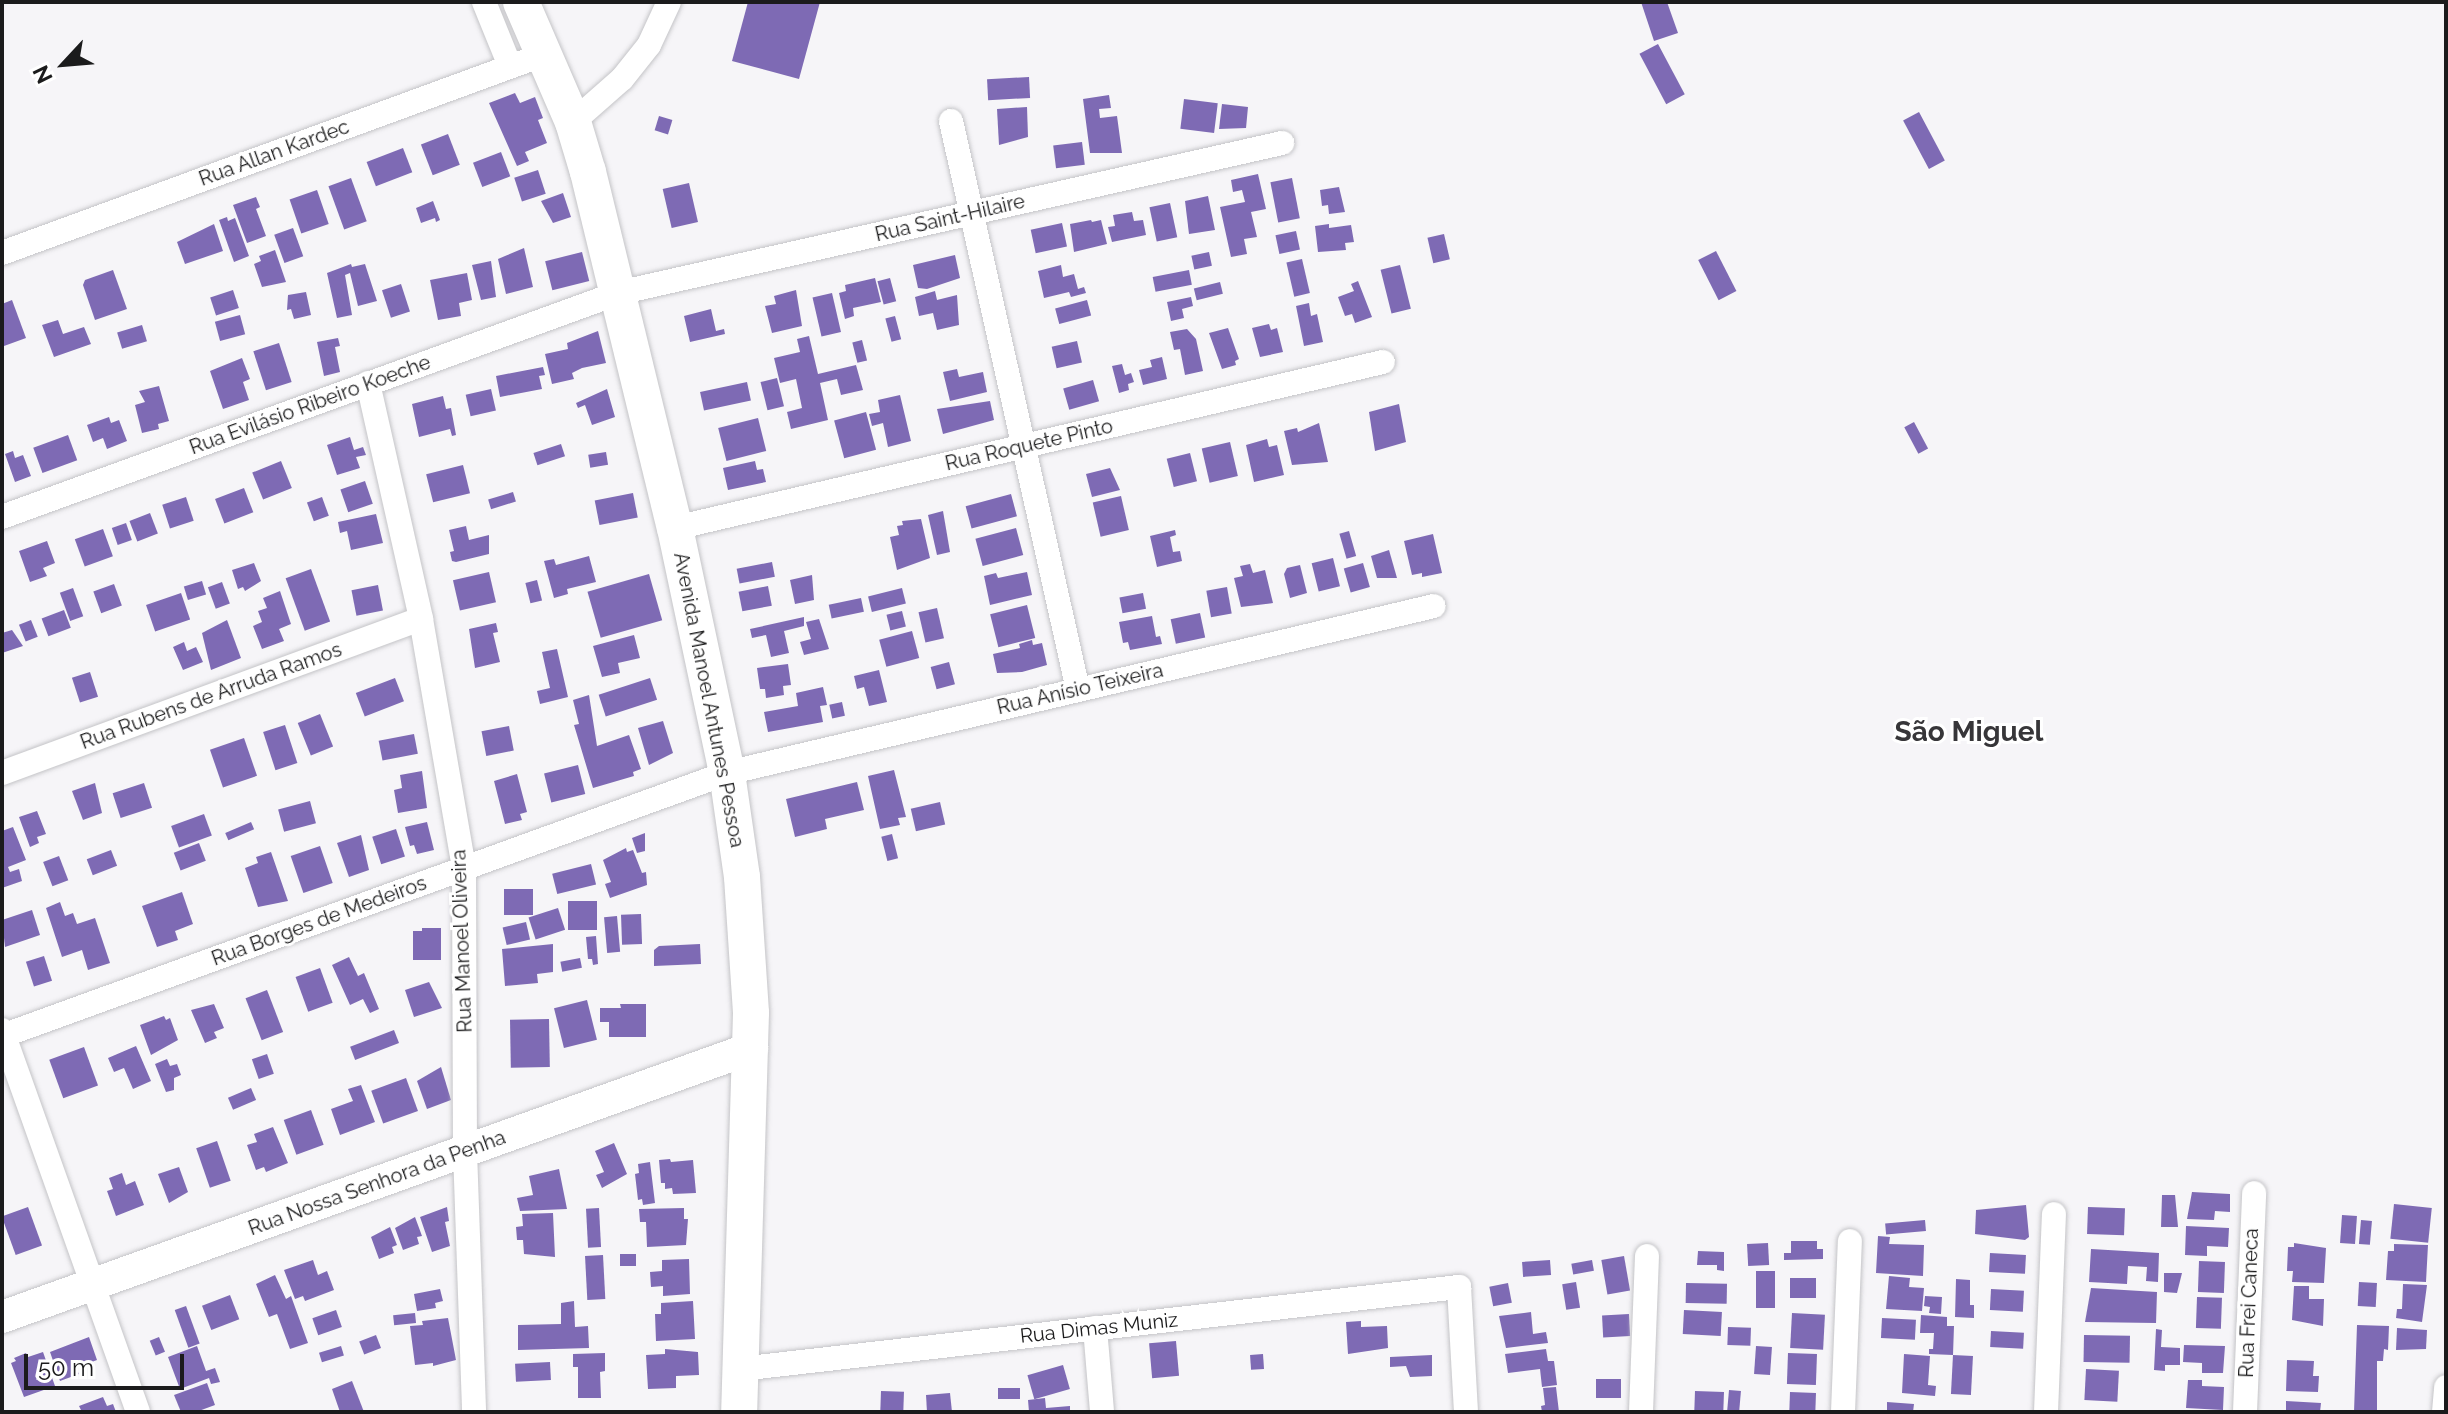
<!DOCTYPE html>
<meta charset="utf-8">
<style>
body{margin:0}
#map{position:relative;width:2448px;height:1414px;overflow:hidden;background:#f6f5f8;font-family:Raleway,sans-serif}
div>[style]{position:absolute}
.building>*{inset:0;background:#7e6ab4;transform-origin:0 0}
.roads{filter:drop-shadow(0 0 2px #c4c4c7) drop-shadow(0 0 2px #c4c4c7)}
.street>*{height:24px;margin:-12px;padding:0 12px;transform-origin:12px;border-radius:12px;background:#fff}
.secondary>*{height:32px;margin:-16px;padding:0 16px;transform-origin:16px;border-radius:16px;background:#fff}
.primary>*{height:36px;margin:-18px;padding:0 18px;transform-origin:18px;border-radius:18px;background:#fff}
span{translate:-50% -50%;white-space:nowrap;text-align:center;line-height:1.15;-webkit-text-stroke:6px #fff;paint-order:stroke}
.street-label{font-size:20px;color:#1b1b1c}
.district-label{font-size:28px;color:#373639;font-weight:700}
.frame{position:absolute;inset:0;border:4px solid #1b1b1c;pointer-events:none}
.north{position:absolute;left:24px;top:24px;width:80px;height:80px;-webkit-text-stroke:6px #fff;paint-order:stroke;rotate:244deg;font-size:22px;font-weight:700;line-height:32px;text-align:center;color:#1b1b1c}
.north::after{content:'';display:block;margin:auto;width:28px;height:36px;background:#1b1b1c;clip-path:polygon(50% 0,100% 100%,50% 72%,0 100%)}
.scale{position:absolute;left:24px;top:1354px;width:160px;height:36px;box-sizing:border-box;border:4px solid #1b1b1c;border-top:0;padding-left:10px;font-size:24px;line-height:28px;white-space:nowrap;color:#1b1b1c;-webkit-text-stroke:6px #fff;paint-order:stroke}
</style>
<div id="map">
<div class="building">
<i style="clip-path:polygon(748px 2px,820px 2px,799px 79px,732px 61px)"></i>
<i style="clip-path:polygon(1641px 2px,1667px 2px,1678px 33px,1654px 41px)"></i>
<i style="left:1658px;top:44px;width:57px;height:21px;rotate:62deg"></i>
<i style="left:1029px;top:77px;width:21px;height:42px;rotate:87deg"></i>
<i style="clip-path:polygon(515px 93px,520px 103px,535px 97px,543px 118px,538px 120px,547px 143px,525px 152px,529px 161px,517px 166px,489px 103px)"></i>
<i style="clip-path:polygon(1109px 95px,1111px 108px,1099px 109px,1100px 118px,1117px 116px,1122px 153px,1090px 153px,1083px 99px)"></i>
<i style="left:1184px;top:99px;width:34px;height:30px;rotate:7deg"></i>
<i style="clip-path:polygon(1222px 104px,1248px 107px,1246px 128px,1219px 129px)"></i>
<i style="clip-path:polygon(1027px 107px,1028px 137px,999px 145px,997px 109px)"></i>
<i style="left:1919px;top:112px;width:55px;height:18px;rotate:62deg"></i>
<i style="left:659px;top:116px;width:14px;height:15px;rotate:17deg"></i>
<i style="left:448px;top:134px;width:33px;height:29px;rotate:69deg"></i>
<i style="left:1082px;top:142px;width:23px;height:29px;rotate:83deg"></i>
<i style="left:403px;top:148px;width:26px;height:39px;rotate:69deg"></i>
<i style="left:501px;top:152px;width:26px;height:30px;rotate:69deg"></i>
<i style="left:538px;top:170px;width:25px;height:25px;rotate:72deg"></i>
<i style="clip-path:polygon(1258px 174px,1266px 209px,1251px 212px,1257px 237px,1244px 239px,1247px 254px,1231px 257px,1220px 207px,1245px 202px,1242px 190px,1233px 192px,1231px 180px)"></i>
<i style="left:351px;top:178px;width:46px;height:24px;rotate:70deg"></i>
<i style="left:1292px;top:178px;width:41px;height:22px;rotate:79deg"></i>
<i style="left:689px;top:183px;width:40px;height:27px;rotate:77deg"></i>
<i style="clip-path:polygon(1339px 187px,1345px 212px,1329px 214px,1328px 205px,1322px 206px,1320px 190px)"></i>
<i style="left:317px;top:190px;width:36px;height:29px;rotate:71deg"></i>
<i style="clip-path:polygon(563px 193px,571px 217px,553px 223px,541px 201px)"></i>
<i style="clip-path:polygon(1208px 196px,1215px 230px,1189px 234px,1185px 201px)"></i>
<i style="clip-path:polygon(256px 197px,260px 207px,256px 209px,266px 236px,247px 243px,233px 205px)"></i>
<i style="clip-path:polygon(433px 201px,440px 220px,436px 222px,435px 218px,421px 223px,416px 208px)"></i>
<i style="left:1170px;top:203px;width:35px;height:21px;rotate:78deg"></i>
<i style="clip-path:polygon(1132px 212px,1134px 221px,1143px 220px,1146px 235px,1112px 242px,1108px 227px,1115px 226px,1113px 215px)"></i>
<i style="clip-path:polygon(227px 217px,228px 221px,235px 218px,249px 256px,234px 262px,219px 220px)"></i>
<i style="clip-path:polygon(1091px 220px,1092px 222px,1101px 220px,1107px 244px,1074px 252px,1070px 224px)"></i>
<i style="left:1062px;top:223px;width:24px;height:32px;rotate:78deg"></i>
<i style="clip-path:polygon(214px 224px,223px 251px,185px 264px,177px 242px)"></i>
<i style="clip-path:polygon(1329px 224px,1329px 228px,1351px 225px,1354px 242px,1345px 243px,1346px 250px,1318px 252px,1315px 226px)"></i>
<i style="left:293px;top:228px;width:30px;height:20px;rotate:70deg"></i>
<i style="left:1296px;top:231px;width:19px;height:21px;rotate:78deg"></i>
<i style="left:1444px;top:234px;width:26px;height:17px;rotate:77deg"></i>
<i style="clip-path:polygon(524px 248px,533px 287px,506px 294px,498px 259px)"></i>
<i style="clip-path:polygon(275px 250px,286px 282px,262px 287px,254px 264px,261px 261px,259px 256px)"></i>
<i style="left:1716px;top:251px;width:45px;height:20px;rotate:63deg"></i>
<i style="left:582px;top:252px;width:30px;height:38px;rotate:76deg"></i>
<i style="left:1209px;top:252px;width:14px;height:18px;rotate:78deg"></i>
<i style="clip-path:polygon(955px 255px,960px 278px,927px 289px,918px 288px,913px 265px)"></i>
<i style="left:1302px;top:259px;width:35px;height:16px;rotate:77deg"></i>
<i style="clip-path:polygon(491px 261px,496px 297px,481px 300px,472px 265px)"></i>
<i style="clip-path:polygon(351px 264px,352px 267px,365px 264px,377px 301px,358px 306px,350px 273px,345px 275px,352px 315px,337px 318px,327px 273px)"></i>
<i style="clip-path:polygon(1061px 265px,1063px 277px,1074px 274px,1078px 289px,1084px 287px,1086px 293px,1071px 297px,1069px 292px,1044px 298px,1038px 271px)"></i>
<i style="left:1400px;top:265px;width:45px;height:20px;rotate:76deg"></i>
<i style="clip-path:polygon(113px 270px,127px 309px,95px 320px,83px 285px,85px 280px)"></i>
<i style="left:1189px;top:270px;width:15px;height:37px;rotate:79deg"></i>
<i style="clip-path:polygon(467px 273px,472px 300px,459px 303px,461px 316px,438px 320px,430px 280px)"></i>
<i style="clip-path:polygon(875px 278px,881px 302px,853px 308px,854px 316px,845px 319px,839px 293px,846px 291px,845px 285px)"></i>
<i style="left:890px;top:278px;width:24px;height:13px;rotate:75deg"></i>
<i style="clip-path:polygon(1358px 281px,1372px 317px,1355px 323px,1352px 314px,1345px 316px,1338px 297px,1354px 291px,1351px 284px)"></i>
<i style="left:1220px;top:282px;width:12px;height:27px;rotate:76deg"></i>
<i style="left:401px;top:284px;width:29px;height:20px;rotate:72deg"></i>
<i style="left:233px;top:290px;width:19px;height:24px;rotate:72deg"></i>
<i style="clip-path:polygon(796px 290px,802px 326px,772px 333px,765px 306px,776px 304px,774px 296px)"></i>
<i style="clip-path:polygon(935px 291px,937px 300px,957px 295px,959px 325px,937px 330px,933px 313px,919px 316px,915px 297px)"></i>
<i style="clip-path:polygon(306px 292px,311px 315px,294px 319px,291px 309px,287px 310px,288px 295px)"></i>
<i style="left:832px;top:293px;width:40px;height:20px;rotate:77deg"></i>
<i style="clip-path:polygon(1191px 297px,1193px 306px,1182px 309px,1184px 318px,1171px 321px,1167px 302px)"></i>
<i style="clip-path:polygon(12px 300px,26px 338px,4px 346px,2px 304px)"></i>
<i style="left:1087px;top:300px;width:16px;height:33px;rotate:75deg"></i>
<i style="clip-path:polygon(1309px 303px,1311px 316px,1317px 314px,1323px 342px,1304px 346px,1296px 306px)"></i>
<i style="clip-path:polygon(711px 309px,716px 331px,724px 329px,725px 334px,690px 342px,684px 316px)"></i>
<i style="left:240px;top:315px;width:20px;height:26px;rotate:75deg"></i>
<i style="left:895px;top:316px;width:24px;height:10px;rotate:75deg"></i>
<i style="clip-path:polygon(58px 320px,63px 334px,84px 327px,91px 344px,54px 357px,42px 325px)"></i>
<i style="clip-path:polygon(1269px 324px,1271px 330px,1277px 328px,1283px 352px,1260px 357px,1252px 328px)"></i>
<i style="left:142px;top:325px;width:17px;height:26px;rotate:73deg"></i>
<i style="clip-path:polygon(1228px 328px,1239px 359px,1235px 361px,1236px 365px,1222px 369px,1209px 333px)"></i>
<i style="clip-path:polygon(1187px 329px,1196px 339px,1203px 371px,1185px 375px,1180px 349px,1174px 350px,1170px 332px)"></i>
<i style="clip-path:polygon(598px 331px,606px 363px,582px 368px,572px 373px,574px 379px,552px 384px,545px 354px,568px 349px,567px 343px)"></i>
<i style="clip-path:polygon(809px 336px,818px 374px,856px 365px,863px 390px,841px 395px,837px 379px,820px 383px,828px 420px,791px 429px,787px 412px,802px 408px,796px 379px,780px 383px,774px 358px,800px 352px,797px 339px)"></i>
<i style="clip-path:polygon(338px 338px,340px 346px,335px 347px,340px 372px,324px 376px,317px 342px)"></i>
<i style="left:862px;top:340px;width:21px;height:10px;rotate:76deg"></i>
<i style="left:1077px;top:341px;width:22px;height:26px;rotate:77deg"></i>
<i style="left:279px;top:343px;width:41px;height:27px;rotate:72deg"></i>
<i style="clip-path:polygon(1162px 357px,1167px 379px,1143px 385px,1139px 370px,1152px 367px,1150px 360px)"></i>
<i style="clip-path:polygon(242px 358px,250px 379px,243px 382px,249px 400px,223px 409px,210px 371px)"></i>
<i style="clip-path:polygon(1122px 364px,1125px 375px,1131px 373px,1134px 382px,1128px 384px,1129px 390px,1119px 393px,1112px 366px)"></i>
<i style="clip-path:polygon(543px 367px,545px 375px,539px 376px,542px 389px,500px 397px,496px 376px)"></i>
<i style="clip-path:polygon(957px 369px,959px 377px,983px 372px,987px 392px,950px 401px,943px 372px)"></i>
<i style="left:777px;top:378px;width:29px;height:17px;rotate:76deg"></i>
<i style="left:1093px;top:380px;width:22px;height:31px;rotate:74deg"></i>
<i style="left:747px;top:382px;width:19px;height:48px;rotate:78deg"></i>
<i style="clip-path:polygon(159px 386px,169px 421px,158px 424px,159px 429px,142px 433px,135px 405px,145px 402px,139px 391px)"></i>
<i style="left:491px;top:389px;width:22px;height:26px;rotate:77deg"></i>
<i style="clip-path:polygon(607px 389px,615px 417px,592px 425px,585px 405px,578px 408px,576px 403px)"></i>
<i style="clip-path:polygon(900px 395px,911px 441px,888px 447px,883px 423px,872px 426px,869px 414px,880px 412px,878px 400px)"></i>
<i style="clip-path:polygon(443px 396px,446px 409px,451px 408px,456px 435px,452px 436px,450px 429px,419px 437px,412px 404px)"></i>
<i style="clip-path:polygon(990px 401px,994px 420px,943px 434px,937px 409px)"></i>
<i style="clip-path:polygon(1399px 404px,1406px 442px,1375px 451px,1369px 412px)"></i>
<i style="left:866px;top:412px;width:39px;height:33px;rotate:75deg"></i>
<i style="clip-path:polygon(109px 417px,111px 423px,119px 420px,127px 441px,107px 449px,103px 438px,93px 442px,87px 425px)"></i>
<i style="left:758px;top:418px;width:34px;height:41px;rotate:76deg"></i>
<i style="left:1914px;top:422px;width:30px;height:11px;rotate:62deg"></i>
<i style="clip-path:polygon(1319px 423px,1328px 462px,1292px 465px,1284px 431px,1297px 428px,1298px 432px)"></i>
<i style="left:68px;top:435px;width:27px;height:37px;rotate:70deg"></i>
<i style="clip-path:polygon(350px 437px,354px 450px,363px 447px,366px 455px,356px 457px,360px 468px,337px 475px,327px 445px)"></i>
<i style="clip-path:polygon(1267px 439px,1269px 447px,1277px 445px,1284px 475px,1254px 482px,1246px 445px)"></i>
<i style="left:1230px;top:442px;width:35px;height:29px;rotate:77deg"></i>
<i style="left:561px;top:444px;width:13px;height:29px;rotate:72deg"></i>
<i style="clip-path:polygon(13px 451px,15px 458px,23px 455px,31px 476px,15px 482px,5px 454px)"></i>
<i style="left:606px;top:452px;width:13px;height:18px;rotate:81deg"></i>
<i style="left:1190px;top:453px;width:29px;height:24px;rotate:76deg"></i>
<i style="left:281px;top:461px;width:29px;height:31px;rotate:68deg"></i>
<i style="clip-path:polygon(755px 461px,757px 470px,763px 469px,766px 482px,728px 490px,723px 468px)"></i>
<i style="left:463px;top:465px;width:29px;height:38px;rotate:76deg"></i>
<i style="clip-path:polygon(1110px 468px,1120px 490px,1092px 497px,1086px 474px)"></i>
<i style="left:365px;top:481px;width:24px;height:26px;rotate:71deg"></i>
<i style="left:244px;top:488px;width:26px;height:31px;rotate:69deg"></i>
<i style="left:513px;top:492px;width:10px;height:26px;rotate:73deg"></i>
<i style="left:633px;top:493px;width:25px;height:39px;rotate:79deg"></i>
<i style="left:1011px;top:494px;width:23px;height:47px;rotate:75deg"></i>
<i style="left:1121px;top:496px;width:35px;height:29px;rotate:77deg"></i>
<i style="left:186px;top:497px;width:25px;height:25px;rotate:72deg"></i>
<i style="left:322px;top:497px;width:20px;height:16px;rotate:70deg"></i>
<i style="clip-path:polygon(943px 511px,950px 552px,937px 555px,928px 515px)"></i>
<i style="left:150px;top:513px;width:22px;height:22px;rotate:69deg"></i>
<i style="clip-path:polygon(376px 514px,383px 543px,351px 550px,347px 531px,340px 533px,338px 522px)"></i>
<i style="clip-path:polygon(921px 519px,930px 558px,897px 570px,890px 537px,899px 535px,897px 526px,903px 525px,902px 521px)"></i>
<i style="left:126px;top:523px;width:18px;height:15px;rotate:71deg"></i>
<i style="clip-path:polygon(466px 526px,469px 540px,489px 535px,489px 554px,456px 562px,452px 561px,450px 552px,454px 551px,449px 530px)"></i>
<i style="left:1016px;top:528px;width:28px;height:42px;rotate:75deg"></i>
<i style="left:103px;top:529px;width:29px;height:30px;rotate:70deg"></i>
<i style="clip-path:polygon(1175px 530px,1176px 535px,1170px 537px,1173px 552px,1180px 551px,1182px 561px,1157px 567px,1150px 536px)"></i>
<i style="left:1349px;top:531px;width:26px;height:10px;rotate:74deg"></i>
<i style="clip-path:polygon(1433px 534px,1442px 573px,1422px 577px,1422px 573px,1412px 575px,1404px 541px)"></i>
<i style="clip-path:polygon(47px 541px,55px 563px,43px 568px,47px 576px,30px 582px,19px 551px)"></i>
<i style="clip-path:polygon(1389px 550px,1397px 578px,1377px 578px,1371px 556px)"></i>
<i style="clip-path:polygon(589px 556px,596px 582px,567px 589px,568px 594px,554px 598px,544px 561px,554px 559px,556px 565px)"></i>
<i style="left:1333px;top:558px;width:29px;height:22px;rotate:76deg"></i>
<i style="left:772px;top:562px;width:15px;height:36px;rotate:79deg"></i>
<i style="clip-path:polygon(254px 563px,261px 581px,245px 591px,243px 587px,238px 589px,232px 570px)"></i>
<i style="left:1363px;top:563px;width:25px;height:20px;rotate:74deg"></i>
<i style="clip-path:polygon(1250px 564px,1253px 573px,1265px 570px,1273px 603px,1241px 607px,1234px 578px,1243px 576px,1240px 566px)"></i>
<i style="clip-path:polygon(1300px 565px,1307px 593px,1290px 598px,1284px 574px,1287px 568px)"></i>
<i style="left:311px;top:569px;width:56px;height:27px;rotate:70deg"></i>
<i style="left:489px;top:572px;width:31px;height:37px;rotate:77deg"></i>
<i style="clip-path:polygon(1027px 572px,1032px 595px,990px 605px,984px 576px,996px 573px,998px 578px)"></i>
<i style="left:649px;top:574px;width:48px;height:64px;rotate:74deg"></i>
<i style="clip-path:polygon(812px 575px,814px 600px,795px 604px,790px 580px)"></i>
<i style="left:537px;top:580px;width:21px;height:12px;rotate:76deg"></i>
<i style="left:202px;top:581px;width:14px;height:19px;rotate:73deg"></i>
<i style="left:222px;top:582px;width:23px;height:15px;rotate:70deg"></i>
<i style="left:114px;top:584px;width:23px;height:22px;rotate:70deg"></i>
<i style="left:378px;top:585px;width:26px;height:27px;rotate:79deg"></i>
<i style="left:768px;top:586px;width:20px;height:30px;rotate:79deg"></i>
<i style="left:1227px;top:587px;width:27px;height:21px;rotate:80deg"></i>
<i style="left:73px;top:588px;width:30px;height:14px;rotate:70deg"></i>
<i style="left:902px;top:588px;width:16px;height:35px;rotate:76deg"></i>
<i style="clip-path:polygon(280px 591px,291px 624px,279px 629px,284px 641px,262px 649px,253px 626px,262px 622px,258px 611px,267px 608px,263px 598px)"></i>
<i style="left:181px;top:593px;width:28px;height:37px;rotate:71deg"></i>
<i style="left:1143px;top:593px;width:16px;height:24px;rotate:79deg"></i>
<i style="left:861px;top:598px;width:14px;height:33px;rotate:78deg"></i>
<i style="left:1027px;top:605px;width:34px;height:38px;rotate:76deg"></i>
<i style="left:937px;top:608px;width:31px;height:19px;rotate:77deg"></i>
<i style="left:64px;top:610px;width:19px;height:24px;rotate:69deg"></i>
<i style="left:902px;top:611px;width:16px;height:16px;rotate:76deg"></i>
<i style="left:1200px;top:613px;width:25px;height:30px;rotate:78deg"></i>
<i style="clip-path:polygon(1152px 616px,1156px 637px,1160px 636px,1162px 644px,1130px 650px,1128px 642px,1123px 643px,1119px 622px)"></i>
<i style="clip-path:polygon(804px 617px,804px 626px,784px 631px,789px 653px,771px 657px,766px 635px,752px 638px,750px 629px)"></i>
<i style="clip-path:polygon(819px 619px,829px 649px,804px 655px,800px 642px,811px 639px,806px 622px)"></i>
<i style="left:31px;top:620px;width:18px;height:13px;rotate:68deg"></i>
<i style="clip-path:polygon(227px 620px,241px 658px,211px 670px,202px 633px)"></i>
<i style="clip-path:polygon(496px 623px,498px 632px,493px 633px,500px 662px,475px 668px,469px 629px)"></i>
<i style="clip-path:polygon(12px 630px,23px 646px,2px 653px,2px 633px)"></i>
<i style="left:912px;top:631px;width:28px;height:34px;rotate:75deg"></i>
<i style="clip-path:polygon(634px 635px,640px 658px,618px 663px,620px 673px,602px 677px,593px 646px)"></i>
<i style="clip-path:polygon(1032px 640px,1033px 645px,1042px 643px,1047px 665px,1022px 672px,997px 673px,993px 654px,1020px 648px,1019px 644px)"></i>
<i style="clip-path:polygon(184px 642px,187px 651px,196px 647px,203px 662px,183px 670px,173px 647px)"></i>
<i style="clip-path:polygon(557px 649px,568px 697px,540px 704px,537px 691px,550px 688px,542px 652px)"></i>
<i style="left:949px;top:662px;width:23px;height:19px;rotate:75deg"></i>
<i style="clip-path:polygon(788px 664px,791px 685px,783px 686px,784px 695px,766px 698px,765px 689px,760px 689px,757px 668px)"></i>
<i style="clip-path:polygon(879px 670px,887px 702px,869px 706px,864px 687px,857px 689px,854px 676px)"></i>
<i style="left:90px;top:672px;width:26px;height:19px;rotate:72deg"></i>
<i style="left:395px;top:678px;width:25px;height:42px;rotate:69deg"></i>
<i style="left:650px;top:678px;width:23px;height:54px;rotate:72deg"></i>
<i style="clip-path:polygon(823px 687px,827px 705px,820px 706px,823px 722px,768px 732px,764px 712px,798px 706px,796px 693px)"></i>
<i style="clip-path:polygon(589px 695px,597px 746px,629px 735px,641px 769px,633px 772px,634px 776px,593px 788px,574px 725px,579px 724px,573px 700px)"></i>
<i style="left:842px;top:702px;width:14px;height:13px;rotate:78deg"></i>
<i style="left:320px;top:714px;width:35px;height:24px;rotate:68deg"></i>
<i style="clip-path:polygon(663px 721px,673px 753px,649px 765px,638px 728px)"></i>
<i style="left:285px;top:725px;width:40px;height:23px;rotate:72deg"></i>
<i style="left:509px;top:726px;width:25px;height:28px;rotate:79deg"></i>
<i style="left:414px;top:734px;width:20px;height:36px;rotate:79deg"></i>
<i style="left:244px;top:738px;width:40px;height:36px;rotate:71deg"></i>
<i style="left:578px;top:765px;width:30px;height:35px;rotate:76deg"></i>
<i style="clip-path:polygon(894px 770px,906px 817px,898px 818px,900px 825px,880px 829px,868px 776px)"></i>
<i style="clip-path:polygon(422px 771px,427px 808px,398px 813px,394px 790px,402px 788px,400px 775px)"></i>
<i style="clip-path:polygon(517px 774px,527px 812px,520px 814px,522px 820px,505px 824px,494px 781px)"></i>
<i style="clip-path:polygon(857px 782px,864px 810px,825px 819px,827px 829px,795px 837px,786px 799px)"></i>
<i style="clip-path:polygon(95px 783px,102px 813px,83px 820px,72px 791px)"></i>
<i style="left:144px;top:783px;width:26px;height:33px;rotate:72deg"></i>
<i style="left:310px;top:801px;width:23px;height:33px;rotate:75deg"></i>
<i style="left:940px;top:802px;width:23px;height:30px;rotate:77deg"></i>
<i style="clip-path:polygon(37px 811px,46px 834px,37px 837px,39px 843px,30px 847px,19px 817px)"></i>
<i style="left:204px;top:814px;width:23px;height:35px;rotate:70deg"></i>
<i style="left:251px;top:822px;width:8px;height:28px;rotate:67deg"></i>
<i style="clip-path:polygon(427px 822px,434px 850px,417px 854px,414px 845px,410px 846px,405px 827px)"></i>
<i style="clip-path:polygon(13px 827px,26px 860px,8px 867px,10px 872px,19px 869px,22px 881px,2px 888px,2px 831px)"></i>
<i style="left:396px;top:829px;width:29px;height:25px;rotate:72deg"></i>
<i style="clip-path:polygon(645px 833px,645px 851px,637px 853px,632px 838px)"></i>
<i style="left:892px;top:834px;width:25px;height:11px;rotate:76deg"></i>
<i style="clip-path:polygon(361px 835px,369px 870px,349px 877px,337px 843px)"></i>
<i style="left:199px;top:843px;width:19px;height:27px;rotate:69deg"></i>
<i style="left:320px;top:846px;width:39px;height:31px;rotate:71deg"></i>
<i style="clip-path:polygon(626px 848px,627px 852px,633px 850px,642px 873px,646px 872px,647px 885px,610px 898px,605px 884px,611px 882px,603px 860px)"></i>
<i style="left:111px;top:850px;width:17px;height:26px;rotate:69deg"></i>
<i style="clip-path:polygon(271px 852px,288px 901px,258px 907px,245px 868px,258px 863px,256px 857px)"></i>
<i style="left:59px;top:856px;width:26px;height:17px;rotate:69deg"></i>
<i style="left:591px;top:864px;width:21px;height:40px;rotate:76deg"></i>
<i style="left:533px;top:889px;width:26px;height:29px;rotate:90deg"></i>
<i style="clip-path:polygon(182px 892px,193px 924px,175px 931px,178px 940px,157px 947px,142px 906px)"></i>
<i style="left:597px;top:901px;width:29px;height:29px;rotate:90deg"></i>
<i style="clip-path:polygon(60px 902px,65px 916px,73px 913px,77px 924px,95px 918px,110px 963px,88px 970px,82px 950px,62px 957px,46px 908px)"></i>
<i style="left:558px;top:908px;width:23px;height:31px;rotate:72deg"></i>
<i style="clip-path:polygon(32px 910px,40px 935px,5px 947px,2px 920px)"></i>
<i style="left:641px;top:914px;width:30px;height:20px;rotate:88deg"></i>
<i style="left:617px;top:916px;width:36px;height:13px;rotate:85deg"></i>
<i style="left:526px;top:922px;width:18px;height:24px;rotate:77deg"></i>
<i style="clip-path:polygon(422px 928px,441px 928px,441px 960px,413px 960px,413px 931px,422px 931px)"></i>
<i style="clip-path:polygon(596px 936px,598px 964px,593px 965px,592px 959px,588px 959px,586px 937px)"></i>
<i style="clip-path:polygon(553px 944px,553px 972px,537px 974px,538px 983px,505px 986px,502px 949px)"></i>
<i style="clip-path:polygon(700px 944px,701px 964px,654px 966px,654px 950px,659px 946px)"></i>
<i style="left:44px;top:956px;width:26px;height:19px;rotate:72deg"></i>
<i style="clip-path:polygon(349px 957px,358px 976px,364px 973px,379px 1009px,370px 1013px,363px 999px,350px 1005px,332px 965px)"></i>
<i style="left:580px;top:958px;width:10px;height:20px;rotate:79deg"></i>
<i style="left:320px;top:968px;width:37px;height:26px;rotate:70deg"></i>
<i style="clip-path:polygon(429px 982px,442px 1008px,414px 1017px,405px 990px)"></i>
<i style="left:267px;top:990px;width:45px;height:23px;rotate:69deg"></i>
<i style="left:587px;top:1000px;width:41px;height:34px;rotate:76deg"></i>
<i style="clip-path:polygon(214px 1004px,224px 1028px,214px 1032px,217px 1038px,205px 1043px,191px 1010px)"></i>
<i style="clip-path:polygon(620px 1004px,646px 1004px,646px 1037px,609px 1037px,609px 1022px,600px 1022px,600px 1008px,621px 1008px)"></i>
<i style="clip-path:polygon(164px 1016px,166px 1020px,170px 1018px,178px 1040px,151px 1055px,140px 1025px)"></i>
<i style="left:549px;top:1019px;width:48px;height:39px;rotate:89deg"></i>
<i style="left:394px;top:1030px;width:14px;height:47px;rotate:69deg"></i>
<i style="clip-path:polygon(136px 1046px,151px 1081px,133px 1089px,124px 1068px,114px 1072px,108px 1058px)"></i>
<i style="left:84px;top:1047px;width:41px;height:37px;rotate:70deg"></i>
<i style="left:267px;top:1054px;width:21px;height:16px;rotate:71deg"></i>
<i style="clip-path:polygon(167px 1059px,170px 1066px,177px 1064px,181px 1075px,174px 1078px,174px 1090px,166px 1092px,155px 1064px)"></i>
<i style="clip-path:polygon(441px 1067px,451px 1100px,427px 1109px,417px 1081px)"></i>
<i style="left:406px;top:1078px;width:35px;height:37px;rotate:70deg"></i>
<i style="clip-path:polygon(361px 1085px,375px 1122px,340px 1135px,331px 1109px,353px 1101px,348px 1089px)"></i>
<i style="left:251px;top:1088px;width:13px;height:25px;rotate:67deg"></i>
<i style="left:311px;top:1110px;width:37px;height:29px;rotate:70deg"></i>
<i style="clip-path:polygon(273px 1127px,288px 1163px,266px 1172px,264px 1167px,256px 1170px,247px 1145px,257px 1142px,254px 1134px)"></i>
<i style="left:217px;top:1141px;width:42px;height:22px;rotate:71deg"></i>
<i style="clip-path:polygon(614px 1143px,627px 1174px,602px 1188px,596px 1175px,604px 1172px,595px 1151px)"></i>
<i style="clip-path:polygon(670px 1159px,671px 1162px,693px 1160px,696px 1193px,673px 1194px,672px 1188px,665px 1189px,665px 1183px,661px 1183px,659px 1160px)"></i>
<i style="clip-path:polygon(650px 1162px,655px 1203px,643px 1205px,642px 1199px,638px 1200px,635px 1174px,639px 1173px,638px 1164px)"></i>
<i style="clip-path:polygon(179px 1167px,188px 1192px,169px 1203px,158px 1174px)"></i>
<i style="clip-path:polygon(559px 1169px,567px 1209px,520px 1211px,517px 1198px,533px 1195px,529px 1176px)"></i>
<i style="clip-path:polygon(122px 1173px,126px 1185px,135px 1181px,144px 1205px,116px 1216px,107px 1191px,113px 1189px,109px 1178px)"></i>
<i style="clip-path:polygon(2192px 1192px,2230px 1194px,2230px 1212px,2215px 1211px,2214px 1220px,2187px 1219px)"></i>
<i style="clip-path:polygon(2162px 1195px,2175px 1195px,2178px 1227px,2161px 1227px)"></i>
<i style="left:2394px;top:1204px;width:38px;height:35px;rotate:6deg"></i>
<i style="clip-path:polygon(2026px 1205px,2029px 1237px,2025px 1240px,1975px 1234px,1976px 1210px)"></i>
<i style="left:28px;top:1207px;width:41px;height:28px;rotate:70deg"></i>
<i style="clip-path:polygon(447px 1207px,449px 1221px,445px 1222px,450px 1246px,432px 1252px,420px 1217px)"></i>
<i style="left:2088px;top:1207px;width:37px;height:27px;rotate:2deg"></i>
<i style="left:599px;top:1208px;width:39px;height:13px;rotate:87deg"></i>
<i style="clip-path:polygon(684px 1208px,684px 1219px,688px 1219px,686px 1245px,647px 1247px,646px 1222px,640px 1222px,639px 1209px)"></i>
<i style="clip-path:polygon(553px 1213px,555px 1257px,524px 1254px,523px 1240px,517px 1240px,516px 1227px,523px 1226px,522px 1214px)"></i>
<i style="left:2342px;top:1215px;width:15px;height:28px;rotate:4deg"></i>
<i style="clip-path:polygon(415px 1217px,422px 1236px,417px 1237px,419px 1244px,403px 1250px,395px 1228px)"></i>
<i style="left:1925px;top:1220px;width:11px;height:40px;rotate:85deg"></i>
<i style="left:2361px;top:1220px;width:11px;height:24px;rotate:5deg"></i>
<i style="clip-path:polygon(2186px 1226px,2229px 1228px,2228px 1247px,2207px 1246px,2207px 1256px,2185px 1255px)"></i>
<i style="clip-path:polygon(390px 1227px,397px 1245px,392px 1247px,394px 1253px,379px 1259px,371px 1237px)"></i>
<i style="clip-path:polygon(1878px 1236px,1890px 1237px,1889px 1244px,1924px 1245px,1923px 1276px,1876px 1273px)"></i>
<i style="clip-path:polygon(1791px 1241px,1817px 1241px,1817px 1249px,1823px 1249px,1823px 1259px,1784px 1260px,1784px 1253px,1791px 1253px)"></i>
<i style="left:1768px;top:1243px;width:22px;height:21px;rotate:87deg"></i>
<i style="clip-path:polygon(2294px 1243px,2326px 1248px,2324px 1283px,2292px 1282px,2293px 1271px,2287px 1271px,2288px 1247px,2294px 1247px)"></i>
<i style="clip-path:polygon(2394px 1244px,2428px 1245px,2426px 1282px,2386px 1280px,2388px 1251px,2394px 1251px)"></i>
<i style="clip-path:polygon(2091px 1249px,2159px 1253px,2158px 1282px,2146px 1281px,2147px 1267px,2128px 1266px,2127px 1284px,2089px 1282px)"></i>
<i style="clip-path:polygon(1698px 1251px,1724px 1252px,1724px 1271px,1717px 1270px,1717px 1265px,1697px 1265px)"></i>
<i style="left:1990px;top:1253px;width:36px;height:19px;rotate:3deg"></i>
<i style="left:620px;top:1254px;width:16px;height:12px"></i>
<i style="left:603px;top:1255px;width:44px;height:18px;rotate:87deg"></i>
<i style="left:1624px;top:1256px;width:35px;height:23px;rotate:80deg"></i>
<i style="clip-path:polygon(689px 1259px,690px 1294px,663px 1296px,663px 1286px,651px 1287px,650px 1272px,662px 1271px,662px 1260px)"></i>
<i style="clip-path:polygon(313px 1260px,318px 1275px,327px 1271px,334px 1290px,305px 1301px,303px 1296px,295px 1299px,284px 1270px)"></i>
<i style="left:1550px;top:1260px;width:15px;height:28px;rotate:86deg"></i>
<i style="left:1592px;top:1260px;width:11px;height:21px;rotate:80deg"></i>
<i style="left:2199px;top:1261px;width:26px;height:31px;rotate:2deg"></i>
<i style="left:1756px;top:1271px;width:19px;height:37px"></i>
<i style="clip-path:polygon(2164px 1273px,2182px 1273px,2177px 1293px,2164px 1292px)"></i>
<i style="clip-path:polygon(275px 1275px,286px 1299px,291px 1296px,308px 1343px,290px 1349px,277px 1314px,269px 1317px,256px 1284px)"></i>
<i style="clip-path:polygon(1889px 1276px,1910px 1278px,1909px 1287px,1924px 1288px,1922px 1311px,1886px 1309px)"></i>
<i style="left:1816px;top:1278px;width:20px;height:26px;rotate:90deg"></i>
<i style="clip-path:polygon(1956px 1279px,1970px 1280px,1970px 1305px,1974px 1305px,1974px 1318px,1955px 1317px)"></i>
<i style="left:1576px;top:1282px;width:26px;height:14px;rotate:81deg"></i>
<i style="left:2359px;top:1282px;width:18px;height:24px;rotate:3deg"></i>
<i style="left:1508px;top:1283px;width:20px;height:19px;rotate:79deg"></i>
<i style="left:1686px;top:1283px;width:41px;height:20px;rotate:1deg"></i>
<i style="clip-path:polygon(2403px 1284px,2427px 1285px,2422px 1322px,2396px 1318px,2397px 1309px,2402px 1309px)"></i>
<i style="clip-path:polygon(2294px 1286px,2309px 1286px,2309px 1299px,2324px 1299px,2323px 1326px,2292px 1320px)"></i>
<i style="clip-path:polygon(2091px 1288px,2157px 1292px,2156px 1323px,2085px 1322px)"></i>
<i style="clip-path:polygon(440px 1289px,443px 1301px,435px 1303px,436px 1308px,417px 1311px,414px 1294px)"></i>
<i style="left:1991px;top:1289px;width:33px;height:21px;rotate:3deg"></i>
<i style="left:230px;top:1295px;width:26px;height:30px;rotate:69deg"></i>
<i style="clip-path:polygon(1925px 1296px,1942px 1297px,1941px 1314px,1929px 1313px,1930px 1307px,1924px 1306px)"></i>
<i style="left:2197px;top:1297px;width:25px;height:31px;rotate:2deg"></i>
<i style="clip-path:polygon(574px 1301px,575px 1327px,588px 1326px,589px 1348px,518px 1350px,518px 1325px,561px 1324px,561px 1303px)"></i>
<i style="clip-path:polygon(693px 1301px,695px 1339px,656px 1341px,655px 1314px,661px 1314px,661px 1303px)"></i>
<i style="left:186px;top:1306px;width:40px;height:12px;rotate:70deg"></i>
<i style="left:336px;top:1310px;width:18px;height:25px;rotate:71deg"></i>
<i style="left:1684px;top:1310px;width:38px;height:24px;rotate:3deg"></i>
<i style="clip-path:polygon(1531px 1312px,1533px 1334px,1546px 1332px,1548px 1343px,1506px 1348px,1499px 1316px)"></i>
<i style="left:415px;top:1313px;width:10px;height:22px;rotate:84deg"></i>
<i style="left:1792px;top:1313px;width:33px;height:35px;rotate:3deg"></i>
<i style="left:1629px;top:1314px;width:22px;height:27px;rotate:87deg"></i>
<i style="clip-path:polygon(1921px 1315px,1947px 1317px,1947px 1326px,1954px 1326px,1953px 1355px,1929px 1354px,1929px 1349px,1933px 1349px,1934px 1333px,1920px 1333px)"></i>
<i style="clip-path:polygon(448px 1318px,456px 1360px,433px 1366px,433px 1363px,415px 1365px,410px 1326px,423px 1325px,422px 1321px)"></i>
<i style="left:1882px;top:1318px;width:34px;height:20px;rotate:3deg"></i>
<i style="clip-path:polygon(1361px 1321px,1361px 1327px,1387px 1326px,1388px 1348px,1348px 1354px,1346px 1322px)"></i>
<i style="clip-path:polygon(2357px 1325px,2389px 1326px,2388px 1350px,2384px 1349px,2383px 1361px,2377px 1361px,2377px 1412px,2354px 1412px)"></i>
<i style="left:1728px;top:1327px;width:23px;height:18px;rotate:2deg"></i>
<i style="clip-path:polygon(2397px 1328px,2427px 1330px,2426px 1349px,2396px 1350px)"></i>
<i style="clip-path:polygon(2156px 1329px,2162px 1330px,2161px 1347px,2180px 1348px,2180px 1365px,2165px 1365px,2165px 1371px,2154px 1370px)"></i>
<i style="left:1991px;top:1331px;width:33px;height:16px;rotate:3deg"></i>
<i style="left:376px;top:1335px;width:14px;height:18px;rotate:69deg"></i>
<i style="left:2084px;top:1335px;width:46px;height:27px;rotate:1deg"></i>
<i style="clip-path:polygon(89px 1337px,97px 1360px,76px 1368px,79px 1374px,60px 1381px,50px 1352px)"></i>
<i style="left:159px;top:1337px;width:16px;height:10px;rotate:68deg"></i>
<i style="left:1176px;top:1341px;width:35px;height:27px;rotate:85deg"></i>
<i style="clip-path:polygon(2184px 1345px,2225px 1346px,2223px 1373px,2202px 1373px,2202px 1363px,2183px 1362px)"></i>
<i style="clip-path:polygon(197px 1346px,206px 1371px,215px 1368px,220px 1382px,211px 1384px,209px 1378px,180px 1389px,168px 1357px)"></i>
<i style="left:341px;top:1346px;width:10px;height:23px;rotate:73deg"></i>
<i style="left:1756px;top:1346px;width:16px;height:28px;rotate:4deg"></i>
<i style="clip-path:polygon(665px 1349px,698px 1352px,699px 1375px,676px 1376px,676px 1388px,648px 1389px,646px 1355px,665px 1354px)"></i>
<i style="clip-path:polygon(1546px 1349px,1548px 1361px,1554px 1361px,1557px 1385px,1542px 1387px,1540px 1369px,1508px 1373px,1505px 1354px)"></i>
<i style="clip-path:polygon(43px 1352px,55px 1386px,24px 1397px,11px 1363px,16px 1361px,14px 1358px,26px 1353px,28px 1357px)"></i>
<i style="clip-path:polygon(605px 1353px,605px 1371px,600px 1372px,601px 1398px,578px 1398px,578px 1367px,573px 1367px,573px 1354px)"></i>
<i style="left:1788px;top:1353px;width:29px;height:31px;rotate:2deg"></i>
<i style="left:1263px;top:1354px;width:15px;height:13px;rotate:86deg"></i>
<i style="clip-path:polygon(1904px 1354px,1930px 1356px,1928px 1385px,1936px 1386px,1935px 1396px,1902px 1393px)"></i>
<i style="clip-path:polygon(1432px 1355px,1432px 1376px,1410px 1377px,1406px 1366px,1390px 1367px,1390px 1357px)"></i>
<i style="left:1953px;top:1355px;width:20px;height:39px;rotate:3deg"></i>
<i style="clip-path:polygon(2287px 1360px,2314px 1361px,2313px 1376px,2319px 1376px,2318px 1392px,2286px 1391px)"></i>
<i style="left:550px;top:1362px;width:18px;height:35px;rotate:87deg"></i>
<i style="left:1063px;top:1365px;width:25px;height:37px;rotate:74deg"></i>
<i style="left:2086px;top:1369px;width:33px;height:31px;rotate:3deg"></i>
<i style="left:1596px;top:1379px;width:25px;height:19px"></i>
<i style="clip-path:polygon(2188px 1380px,2202px 1380px,2202px 1386px,2224px 1387px,2223px 1410px,2186px 1408px)"></i>
<i style="clip-path:polygon(352px 1381px,364px 1412px,340px 1412px,332px 1389px)"></i>
<i style="clip-path:polygon(207px 1383px,215px 1405px,196px 1412px,181px 1412px,174px 1395px)"></i>
<i style="clip-path:polygon(1556px 1387px,1559px 1412px,1542px 1412px,1541px 1406px,1545px 1405px,1543px 1388px)"></i>
<i style="left:1020px;top:1388px;width:11px;height:22px;rotate:90deg"></i>
<i style="left:1729px;top:1390px;width:12px;height:22px;rotate:5deg"></i>
<i style="left:881px;top:1391px;width:23px;height:21px;rotate:2deg"></i>
<i style="left:1695px;top:1391px;width:29px;height:21px;rotate:2deg"></i>
<i style="left:1790px;top:1392px;width:26px;height:20px;rotate:2deg"></i>
<i style="clip-path:polygon(950px 1393px,952px 1412px,927px 1412px,926px 1395px)"></i>
<i style="clip-path:polygon(103px 1397px,107px 1406px,113px 1404px,116px 1412px,82px 1412px,79px 1406px)"></i>
<i style="clip-path:polygon(1045px 1398px,1046px 1408px,1070px 1406px,1070px 1412px,1029px 1412px,1028px 1400px)"></i>
<i style="clip-path:polygon(2286px 1401px,2321px 1403px,2320px 1412px,2286px 1412px)"></i>
<i style="clip-path:polygon(1887px 1402px,1914px 1404px,1913px 1412px,1887px 1412px)"></i>
</div>
<div class="roads">
<div class="street">
<i style="left:484px;top:2px;width:69px;rotate:67.9deg"></i>
<i style="left:951px;top:121px;width:583px;rotate:77.42deg"></i>
<i style="left:573px;top:122px;width:65px;rotate:-41.3deg"></i>
<i style="left:622px;top:79px;width:43px;rotate:-51.5deg"></i>
<i style="left:649px;top:45px;width:47px;rotate:-65.1deg"></i>
<i style="left:2px;top:253px;width:578px;rotate:-20.13deg"></i>
<i style="left:368px;top:383px;width:242px;rotate:77.3deg"></i>
<i style="left:421px;top:619px;width:253px;rotate:80.2deg"></i>
<i style="left:464px;top:868px;width:283px;rotate:89.8deg"></i>
<i style="left:465px;top:1151px;width:261px;rotate:88deg"></i>
<i style="left:2px;top:517px;width:655px;rotate:-19.98deg"></i>
<i style="left:618px;top:293px;width:681px;rotate:-12.73deg"></i>
<i style="left:675px;top:528px;width:727px;rotate:-13.2deg"></i>
<i style="left:2px;top:773px;width:446px;rotate:-20.2deg"></i>
<i style="left:2px;top:1030px;width:405px;rotate:70.4deg"></i>
<i style="left:2px;top:1036px;width:771px;rotate:-19.94deg"></i>
<i style="left:727px;top:773px;width:726px;rotate:-13.29deg"></i>
<i style="left:1095px;top:1328px;width:84px;rotate:85.2deg"></i>
<i style="left:740px;top:1369px;width:724px;rotate:-6.51deg"></i>
<i style="left:1459px;top:1287px;width:125px;rotate:86.8deg"></i>
<i style="left:1641px;top:1412px;width:156px;rotate:-87.8deg"></i>
<i style="left:1843px;top:1412px;width:171px;rotate:-87.7deg"></i>
<i style="left:2046px;top:1412px;width:198px;rotate:-87.7deg"></i>
<i style="left:2245px;top:1412px;width:219px;rotate:-87.6deg"></i>
<i style="left:2444px;top:1412px;width:25px;rotate:-85deg"></i>
</div>
<div class="secondary">
<i style="left:2px;top:1317px;width:797px;rotate:-19.73deg"></i>
</div>
<div class="primary">
<i style="left:521px;top:2px;width:131px;rotate:66.6deg"></i>
<i style="left:573px;top:122px;width:52px;rotate:73.3deg"></i>
<i style="left:588px;top:172px;width:366px;rotate:76.3deg"></i>
<i style="left:675px;top:528px;width:250px;rotate:78deg"></i>
<i style="left:727px;top:773px;width:105px;rotate:81.8deg"></i>
<i style="left:742px;top:877px;width:136px;rotate:86.2deg"></i>
<i style="left:751px;top:1013px;width:399px;rotate:91.7deg"></i>
</div>
</div>
<div class="street-label">
<span style="left:274px;top:153px;rotate:-20deg">Rua Allan Kardec</span>
<span style="left:950px;top:218px;rotate:-13deg">Rua Saint-Hilaire</span>
<span style="left:310px;top:405px;rotate:-20deg">Rua Evilásio Ribeiro Koeche</span>
<span style="left:1029px;top:445px;rotate:-13deg">Rua Roquete Pinto</span>
<span style="left:1080px;top:689px;rotate:-13deg">Rua Anísio Teixeira</span>
<span style="left:211px;top:696px;rotate:-20deg">Rua Rubens de Arruda Ramos</span>
<span style="left:709px;top:700px;rotate:79deg">Avenida Manoel Antunes Pessoa</span>
<span style="left:319px;top:921px;rotate:-20deg">Rua Borges de Medeiros</span>
<span style="left:462px;top:941px;rotate:-92deg">Rua Manoel Oliveira</span>
<span style="left:377px;top:1183px;rotate:-20deg">Rua Nossa Senhora da Penha</span>
<span style="left:2249px;top:1303px;rotate:-88deg">Rua Frei Caneca</span>
<span style="left:1099px;top:1328px;rotate:-6deg">Rua Dimas Muniz</span>
</div>
<div class="district-label">
<span style="left:1969px;top:732px">São Miguel</span>
</div>
<div class="frame"></div>
<div class="north">N</div>
<div class="scale">50 m</div>
</div>
